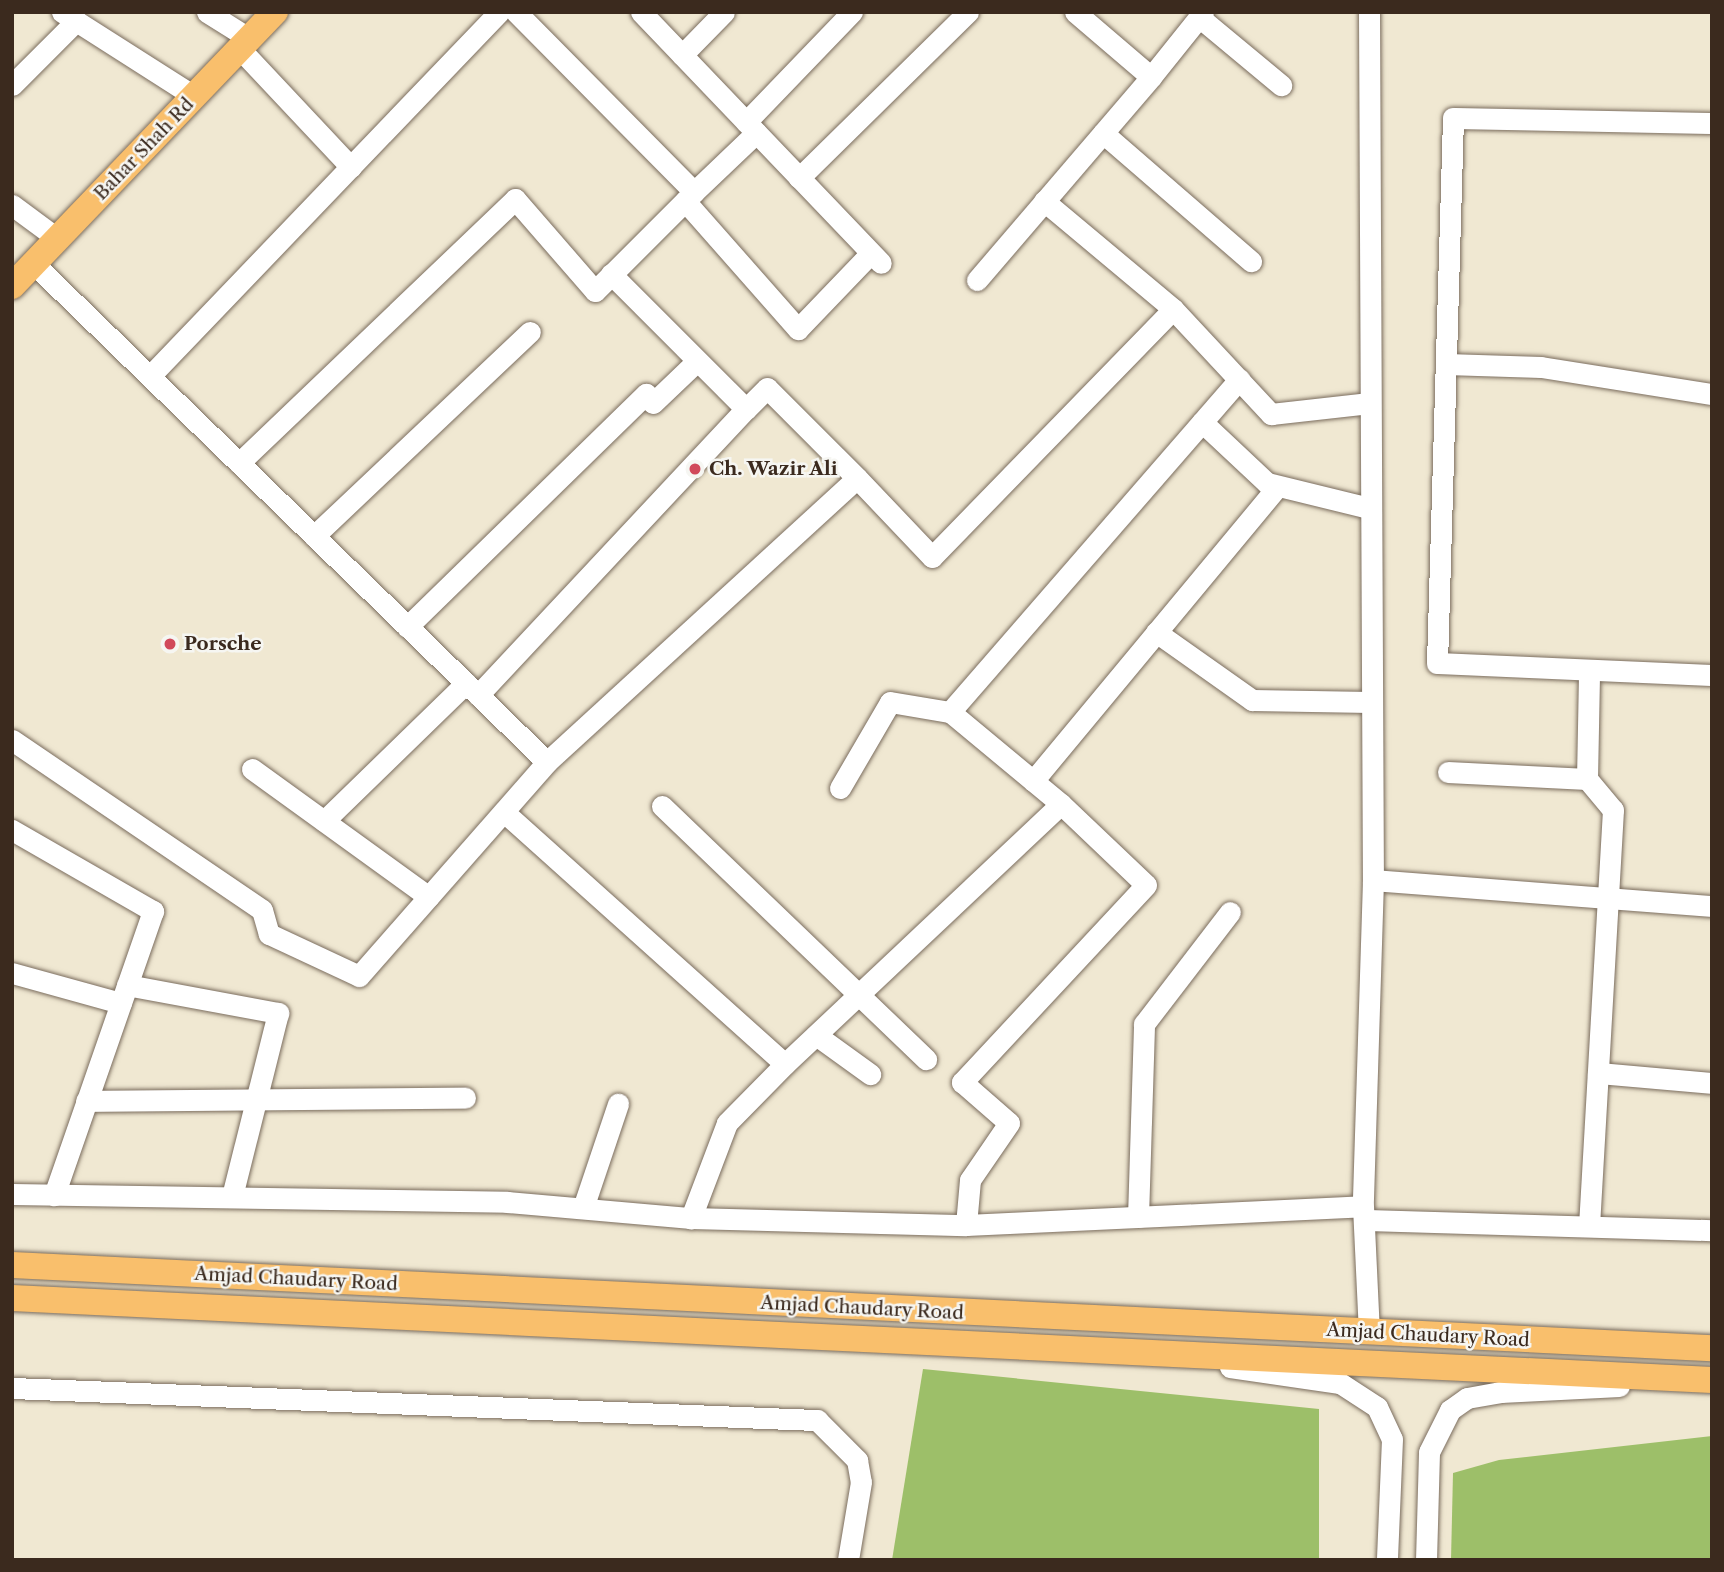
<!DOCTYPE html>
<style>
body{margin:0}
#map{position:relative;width:1724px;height:1572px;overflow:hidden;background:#f0e8d2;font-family:"Libre Caslon Text",serif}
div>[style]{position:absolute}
.green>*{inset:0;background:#9dbf69}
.roads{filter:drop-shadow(0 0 2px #7a6c5d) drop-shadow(0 0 2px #7a6c5d)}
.minor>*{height:21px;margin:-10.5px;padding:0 10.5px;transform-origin:10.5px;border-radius:10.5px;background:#fff}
.major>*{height:26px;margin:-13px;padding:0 13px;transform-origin:13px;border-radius:13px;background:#f9bf6c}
.dots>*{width:19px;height:19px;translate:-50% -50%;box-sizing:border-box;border:4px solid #f6f6f2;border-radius:50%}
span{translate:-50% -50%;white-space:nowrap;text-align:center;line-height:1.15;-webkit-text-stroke:5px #f6f6f2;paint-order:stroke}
.street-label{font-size:19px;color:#3b2a1e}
.poi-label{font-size:19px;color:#3b2a1e;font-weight:700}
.left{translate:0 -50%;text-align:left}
.frame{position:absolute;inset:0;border:14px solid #3b2a1e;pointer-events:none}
</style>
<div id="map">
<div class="green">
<i style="clip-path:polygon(923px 1369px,1319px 1409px,1319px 1560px,892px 1560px)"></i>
<i style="clip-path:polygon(1712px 1436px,1712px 1560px,1451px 1560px,1453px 1473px,1499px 1460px)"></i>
</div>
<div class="roads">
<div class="minor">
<i style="left:62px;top:12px;width:156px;rotate:32.5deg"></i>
<i style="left:207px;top:12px;width:51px;rotate:32.1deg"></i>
<i style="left:516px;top:12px;width:253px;rotate:45.3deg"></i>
<i style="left:694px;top:192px;width:86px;rotate:-43.6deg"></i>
<i style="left:641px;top:12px;width:347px;rotate:46.3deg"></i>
<i style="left:1075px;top:12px;width:100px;rotate:40.5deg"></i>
<i style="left:1151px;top:77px;width:83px;rotate:-51.3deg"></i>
<i style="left:1369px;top:12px;width:868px;rotate:89.74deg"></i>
<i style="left:1373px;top:880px;width:326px;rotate:91.8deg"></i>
<i style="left:1363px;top:1206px;width:127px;rotate:87.3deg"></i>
<i style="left:1199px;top:17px;width:107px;rotate:39.7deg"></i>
<i style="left:240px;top:49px;width:162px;rotate:46.8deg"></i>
<i style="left:682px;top:55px;width:60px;rotate:-45.7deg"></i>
<i style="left:12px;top:85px;width:91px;rotate:-45deg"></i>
<i style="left:746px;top:122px;width:153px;rotate:-46.1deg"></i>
<i style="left:1712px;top:123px;width:259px;rotate:-178.9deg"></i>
<i style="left:1453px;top:118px;width:545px;rotate:91.68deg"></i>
<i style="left:1437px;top:663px;width:275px;rotate:2.5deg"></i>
<i style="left:1103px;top:133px;width:196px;rotate:40.9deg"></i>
<i style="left:799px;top:178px;width:237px;rotate:-44.5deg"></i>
<i style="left:685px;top:201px;width:171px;rotate:48.6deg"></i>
<i style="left:798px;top:329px;width:105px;rotate:-46.2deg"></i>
<i style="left:1044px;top:201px;width:168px;rotate:39.9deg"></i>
<i style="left:1173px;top:309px;width:144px;rotate:47deg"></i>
<i style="left:1271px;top:414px;width:99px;rotate:-6.4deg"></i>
<i style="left:12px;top:205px;width:57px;rotate:36.5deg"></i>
<i style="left:977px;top:280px;width:267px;rotate:-49.4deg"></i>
<i style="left:1446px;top:364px;width:95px;rotate:1.8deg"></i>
<i style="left:1541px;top:367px;width:173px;rotate:9deg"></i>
<i style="left:150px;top:376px;width:504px;rotate:-46.21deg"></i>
<i style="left:1202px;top:422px;width:89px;rotate:43.2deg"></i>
<i style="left:1267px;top:483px;width:105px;rotate:13.8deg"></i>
<i style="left:239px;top:463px;width:382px;rotate:-43.7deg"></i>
<i style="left:515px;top:199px;width:122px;rotate:49deg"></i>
<i style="left:595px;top:291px;width:140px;rotate:-45deg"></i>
<i style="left:857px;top:478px;width:109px;rotate:46.5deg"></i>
<i style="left:932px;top:557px;width:346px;rotate:-45.8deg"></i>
<i style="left:314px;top:536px;width:297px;rotate:-43.4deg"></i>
<i style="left:407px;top:627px;width:334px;rotate:-44.3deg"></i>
<i style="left:646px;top:394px;width:11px;rotate:52deg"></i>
<i style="left:653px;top:403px;width:61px;rotate:-43.7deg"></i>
<i style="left:1156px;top:632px;width:118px;rotate:35.3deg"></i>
<i style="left:1252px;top:700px;width:118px;rotate:1deg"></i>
<i style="left:478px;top:695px;width:392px;rotate:-46.9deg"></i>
<i style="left:746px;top:409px;width:191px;rotate:-135deg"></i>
<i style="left:12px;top:740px;width:302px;rotate:34.2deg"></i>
<i style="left:262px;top:910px;width:25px;rotate:74deg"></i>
<i style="left:269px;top:934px;width:99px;rotate:25deg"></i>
<i style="left:359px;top:976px;width:285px;rotate:-48.7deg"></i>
<i style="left:547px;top:762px;width:715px;rotate:-135.85deg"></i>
<i style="left:547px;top:762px;width:420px;rotate:-42.5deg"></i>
<i style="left:857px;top:478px;width:127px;rotate:-135deg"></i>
<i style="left:767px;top:388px;width:30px;rotate:135deg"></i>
<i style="left:252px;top:769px;width:218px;rotate:35.9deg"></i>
<i style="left:1448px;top:772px;width:139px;rotate:2.9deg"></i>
<i style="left:1033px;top:781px;width:382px;rotate:-50.3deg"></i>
<i style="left:840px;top:788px;width:99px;rotate:-59.8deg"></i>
<i style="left:890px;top:702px;width:61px;rotate:9.5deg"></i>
<i style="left:1061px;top:804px;width:144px;rotate:-140.3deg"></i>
<i style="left:950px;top:712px;width:441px;rotate:-49deg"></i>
<i style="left:662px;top:806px;width:366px;rotate:43.8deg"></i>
<i style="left:504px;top:812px;width:377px;rotate:41.9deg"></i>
<i style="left:785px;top:1064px;width:83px;rotate:134.5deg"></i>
<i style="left:727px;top:1123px;width:102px;rotate:110.8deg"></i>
<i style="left:324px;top:821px;width:198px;rotate:-44.2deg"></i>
<i style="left:12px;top:830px;width:163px;rotate:29.9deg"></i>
<i style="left:153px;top:911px;width:301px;rotate:109.2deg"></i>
<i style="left:1373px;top:880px;width:340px;rotate:4.4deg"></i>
<i style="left:12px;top:973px;width:113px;rotate:15.4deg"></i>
<i style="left:127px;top:985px;width:154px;rotate:10.5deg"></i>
<i style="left:278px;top:1013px;width:189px;rotate:104.1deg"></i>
<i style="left:816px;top:1035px;width:67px;rotate:35.8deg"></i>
<i style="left:785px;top:1064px;width:379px;rotate:-43.3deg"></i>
<i style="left:1061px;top:804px;width:117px;rotate:43.6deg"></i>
<i style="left:1146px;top:885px;width:270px;rotate:133deg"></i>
<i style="left:962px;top:1082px;width:62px;rotate:41.1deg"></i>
<i style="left:1009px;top:1123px;width:69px;rotate:124.4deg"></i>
<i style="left:970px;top:1180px;width:45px;rotate:95.1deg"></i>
<i style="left:1598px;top:1073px;width:114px;rotate:5deg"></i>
<i style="left:86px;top:1101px;width:379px;rotate:-0.5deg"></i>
<i style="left:12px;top:1194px;width:495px;rotate:0.9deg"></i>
<i style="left:507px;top:1202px;width:185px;rotate:5deg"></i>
<i style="left:691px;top:1218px;width:275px;rotate:1.5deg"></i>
<i style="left:966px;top:1225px;width:397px;rotate:-2.7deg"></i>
<i style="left:584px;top:1205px;width:107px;rotate:-71.4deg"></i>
<i style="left:1138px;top:1217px;width:193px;rotate:-88.2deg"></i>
<i style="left:1144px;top:1024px;width:141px;rotate:-52.5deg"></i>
<i style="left:1367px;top:1220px;width:345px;rotate:1.7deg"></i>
<i style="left:1589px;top:1226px;width:417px;rotate:-86.7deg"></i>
<i style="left:1613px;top:810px;width:40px;rotate:-130deg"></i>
<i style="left:1587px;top:779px;width:109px;rotate:-88.9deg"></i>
<i style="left:1230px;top:1367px;width:111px;rotate:8.3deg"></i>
<i style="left:1340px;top:1383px;width:44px;rotate:33deg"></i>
<i style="left:1377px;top:1407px;width:35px;rotate:65deg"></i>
<i style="left:1392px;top:1439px;width:121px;rotate:92.4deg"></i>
<i style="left:12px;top:1388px;width:806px;rotate:2.28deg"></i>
<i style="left:817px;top:1420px;width:57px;rotate:45deg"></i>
<i style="left:857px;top:1460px;width:22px;rotate:80deg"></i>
<i style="left:861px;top:1482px;width:79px;rotate:99.5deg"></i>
<i style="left:1426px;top:1560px;width:108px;rotate:-88.4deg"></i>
<i style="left:1429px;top:1452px;width:47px;rotate:-63.4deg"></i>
<i style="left:1450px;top:1410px;width:21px;rotate:-35deg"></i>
<i style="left:1467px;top:1398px;width:35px;rotate:-10deg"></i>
<i style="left:1501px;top:1392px;width:118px;rotate:-2.9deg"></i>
</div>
<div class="major">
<i style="left:12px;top:286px;width:380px;rotate:-46.2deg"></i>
<i style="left:12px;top:1265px;width:1702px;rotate:2.8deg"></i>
<i style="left:12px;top:1298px;width:1702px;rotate:2.76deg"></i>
</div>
</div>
<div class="dots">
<i style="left:695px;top:469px;background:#d1495b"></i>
<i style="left:170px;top:644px;background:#d1495b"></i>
</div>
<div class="street-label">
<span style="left:144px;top:149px;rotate:-46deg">Bahar Shah Rd</span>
<span style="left:296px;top:1279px;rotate:3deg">Amjad Chaudary Road</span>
<span style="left:862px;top:1308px;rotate:3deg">Amjad Chaudary Road</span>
<span style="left:1428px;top:1335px;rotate:3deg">Amjad Chaudary Road</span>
</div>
<div class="poi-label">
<span class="left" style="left:709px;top:469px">Ch. Wazir Ali</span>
<span class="left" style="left:184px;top:644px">Porsche</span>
</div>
<div class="frame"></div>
</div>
